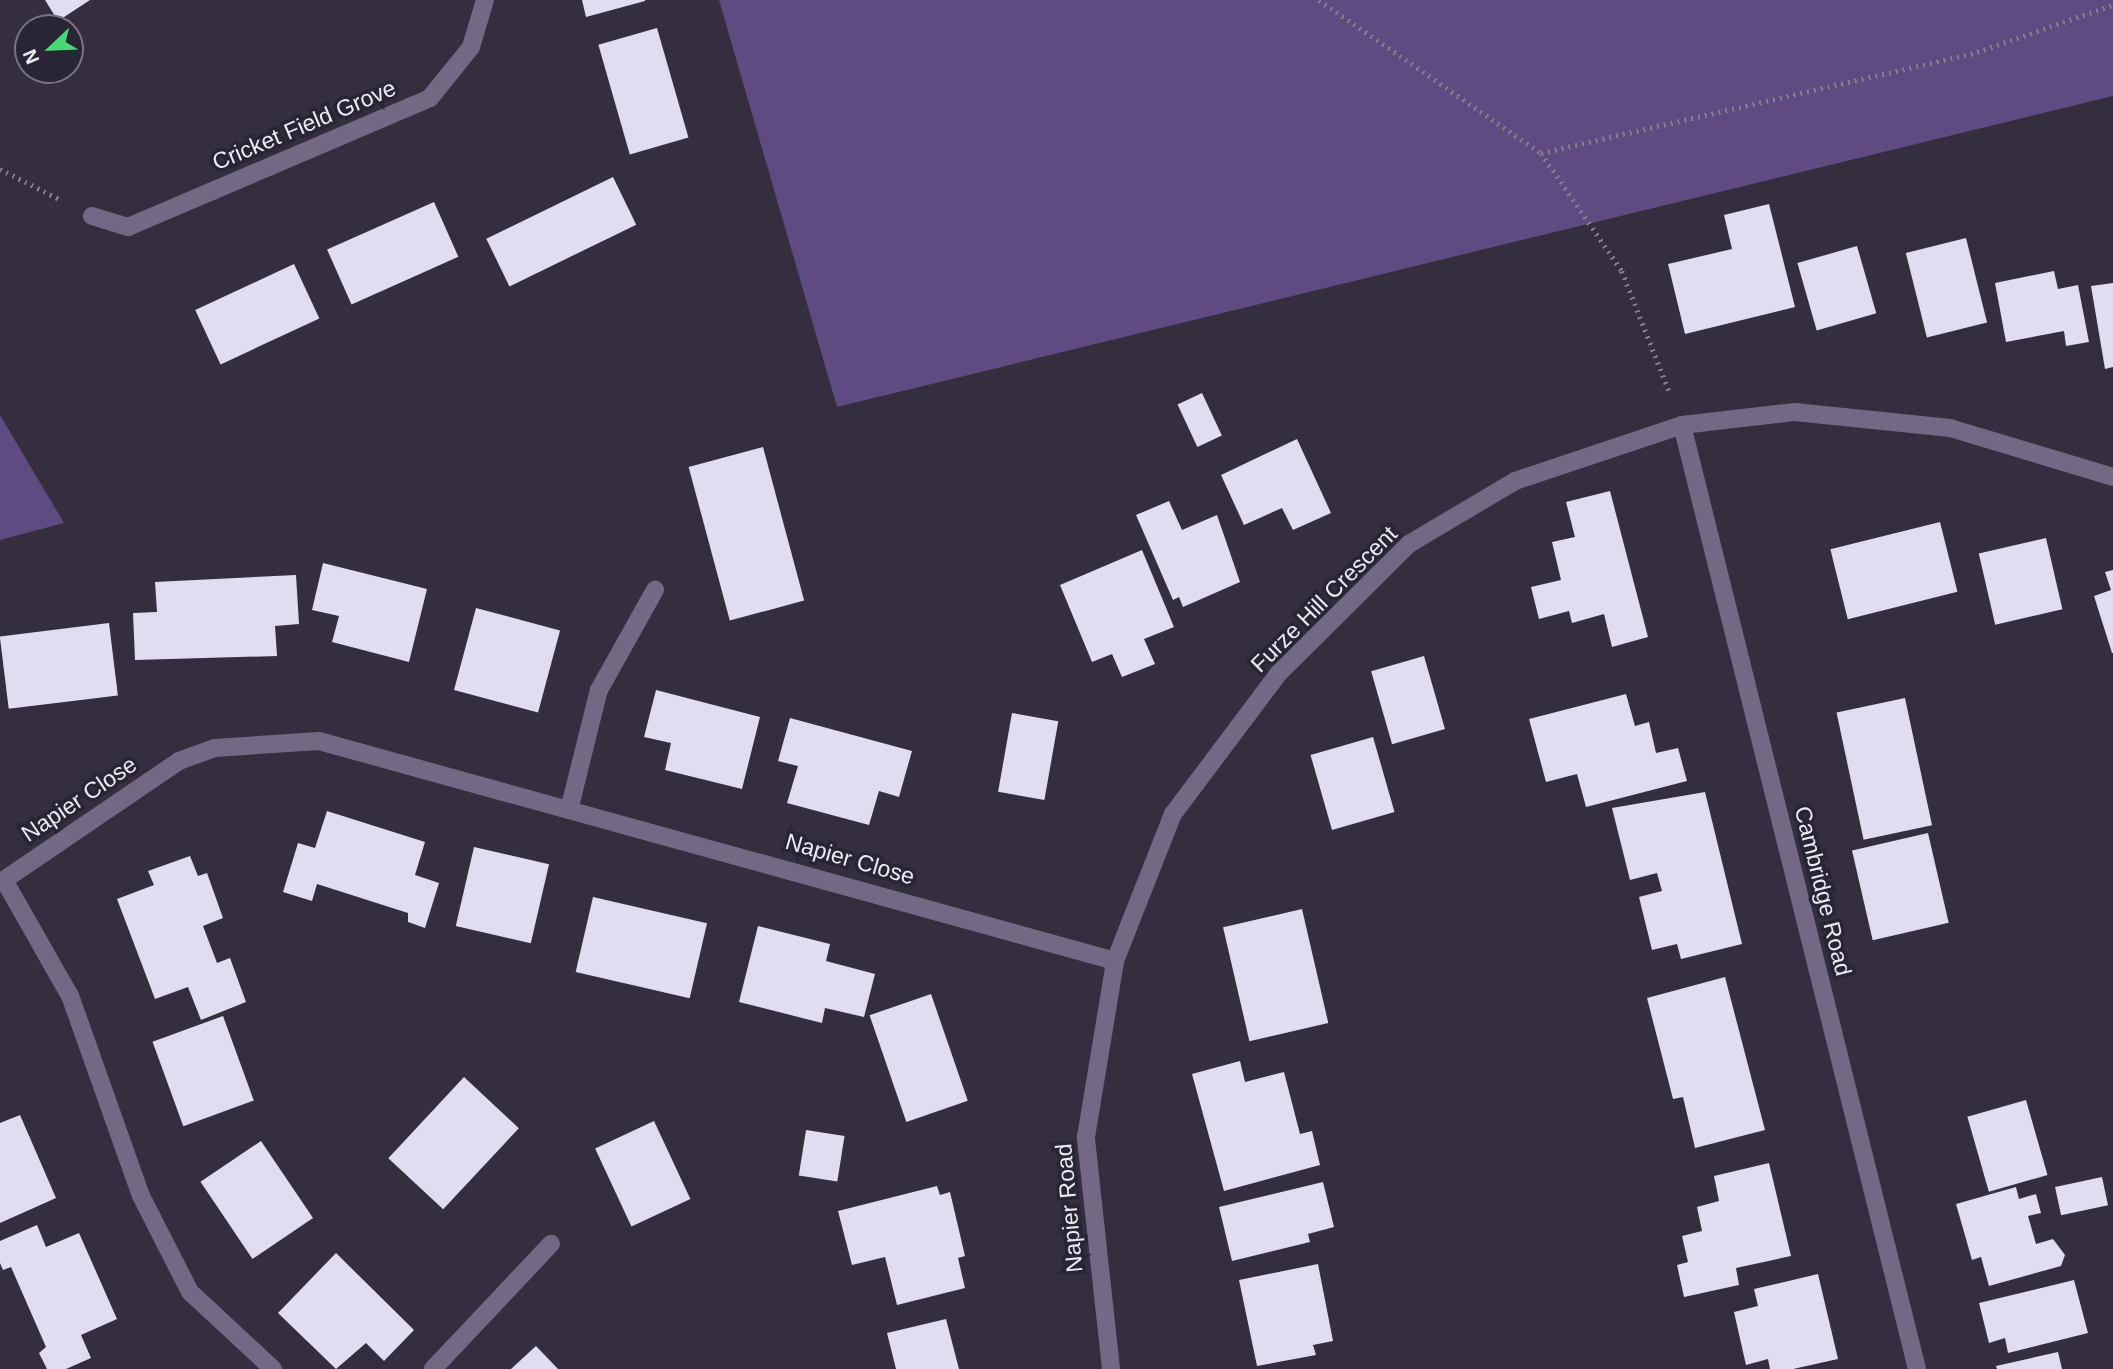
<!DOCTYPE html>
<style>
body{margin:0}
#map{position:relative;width:2113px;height:1369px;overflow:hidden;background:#342e3e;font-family:Helvetica,sans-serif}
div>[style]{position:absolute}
.green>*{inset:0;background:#5f4a82}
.building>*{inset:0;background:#e2dcf0;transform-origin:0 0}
.path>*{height:4.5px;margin-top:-2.25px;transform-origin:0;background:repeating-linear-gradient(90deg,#817d8b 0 2px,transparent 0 7px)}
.minor>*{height:18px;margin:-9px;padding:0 9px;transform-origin:9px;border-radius:9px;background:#736985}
span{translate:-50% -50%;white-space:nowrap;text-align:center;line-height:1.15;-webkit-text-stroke:7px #2a2534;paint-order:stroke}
.street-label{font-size:23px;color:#edeaf5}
.north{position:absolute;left:14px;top:14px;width:70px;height:70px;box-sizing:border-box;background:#2a2534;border:2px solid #787481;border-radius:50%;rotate:247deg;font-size:19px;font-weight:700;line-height:28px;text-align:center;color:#edeaf5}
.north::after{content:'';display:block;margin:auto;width:24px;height:32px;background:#4ad778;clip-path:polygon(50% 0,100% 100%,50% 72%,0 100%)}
</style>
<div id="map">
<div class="green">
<i style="clip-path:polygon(719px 0,2113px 0,2113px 96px,837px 407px)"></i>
<i style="clip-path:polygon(0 415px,64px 523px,0 540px)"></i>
</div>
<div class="building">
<i style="clip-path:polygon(45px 0,90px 0,58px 21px)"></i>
<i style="clip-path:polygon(582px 0,645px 0,645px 1px,586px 17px)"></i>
<i style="left:657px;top:28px;width:114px;height:61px;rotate:74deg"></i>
<i style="left:613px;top:177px;width:53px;height:141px;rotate:64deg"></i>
<i style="left:434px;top:202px;width:60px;height:117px;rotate:66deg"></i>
<i style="clip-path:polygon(1769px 204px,1795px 307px,1685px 334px,1668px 264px,1732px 249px,1724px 215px)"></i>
<i style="left:1966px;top:238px;width:87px;height:62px;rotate:76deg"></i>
<i style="left:1857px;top:246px;width:70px;height:62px;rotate:74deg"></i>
<i style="left:294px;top:264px;width:60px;height:109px;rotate:65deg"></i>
<i style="clip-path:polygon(2054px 271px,2058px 289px,2078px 285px,2089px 342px,2066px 346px,2064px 331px,2006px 342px,1995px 283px)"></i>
<i style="clip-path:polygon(2113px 283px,2113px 367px,2105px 369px,2091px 286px)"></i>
<i style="left:1202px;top:393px;width:47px;height:27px;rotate:65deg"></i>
<i style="clip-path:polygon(1297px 439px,1331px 513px,1293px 530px,1282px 508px,1244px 525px,1221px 475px)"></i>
<i style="left:763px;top:447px;width:159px;height:77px;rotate:75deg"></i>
<i style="clip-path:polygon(1610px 491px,1648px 637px,1612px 647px,1604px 614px,1572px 623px,1569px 611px,1539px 619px,1531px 587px,1561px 580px,1552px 542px,1575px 537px,1566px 502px)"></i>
<i style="clip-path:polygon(1169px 501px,1182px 530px,1217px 515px,1240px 582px,1183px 607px,1179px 597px,1173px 600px,1136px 515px)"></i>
<i style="left:1940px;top:522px;width:72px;height:113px;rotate:76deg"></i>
<i style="left:2046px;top:538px;width:73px;height:69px;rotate:77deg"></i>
<i style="clip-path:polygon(1142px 550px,1174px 627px,1144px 639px,1155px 664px,1122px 677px,1112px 654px,1092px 662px,1060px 585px)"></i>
<i style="clip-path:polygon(323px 563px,427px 589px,409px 662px,332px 642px,339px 616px,312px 610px)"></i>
<i style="clip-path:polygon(2113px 570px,2113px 653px,2112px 653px,2094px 596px,2111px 590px,2105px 572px)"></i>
<i style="clip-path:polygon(296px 575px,299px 624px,275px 626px,277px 656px,135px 660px,133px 613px,157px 612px,155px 582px)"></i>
<i style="left:476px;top:608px;width:87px;height:85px;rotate:15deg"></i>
<i style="left:109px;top:623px;width:73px;height:110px;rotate:83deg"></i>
<i style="left:1424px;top:656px;width:76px;height:55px;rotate:74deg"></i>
<i style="clip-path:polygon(656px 690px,760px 717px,742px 789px,665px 770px,671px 743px,644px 737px)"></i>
<i style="clip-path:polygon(1626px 694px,1635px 726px,1649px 722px,1656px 753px,1678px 748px,1687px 781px,1586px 807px,1577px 774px,1546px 782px,1529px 719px)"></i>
<i style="left:1905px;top:698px;width:130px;height:70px;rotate:78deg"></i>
<i style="left:1012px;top:713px;width:47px;height:80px;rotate:10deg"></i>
<i style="clip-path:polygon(790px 718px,912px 751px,899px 797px,879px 791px,869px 825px,787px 803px,798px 766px,778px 761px)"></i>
<i style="left:1373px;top:737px;width:78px;height:65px;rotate:74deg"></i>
<i style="clip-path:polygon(1705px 792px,1742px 944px,1681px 959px,1677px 944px,1652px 950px,1639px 897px,1662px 891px,1657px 873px,1630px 880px,1612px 808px)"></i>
<i style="clip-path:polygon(327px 811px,425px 842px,415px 875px,439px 883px,425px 928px,408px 922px,408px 913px,317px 884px,312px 901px,283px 892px,298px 843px,315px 848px)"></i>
<i style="left:1928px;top:833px;width:92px;height:78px;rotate:77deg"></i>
<i style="left:474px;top:847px;width:77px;height:81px;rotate:13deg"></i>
<i style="clip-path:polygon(190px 856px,198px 876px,207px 873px,223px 918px,203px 926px,217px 963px,230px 958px,246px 1002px,201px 1020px,188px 987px,155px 999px,117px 899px,154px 885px,148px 871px)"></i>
<i style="left:593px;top:897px;width:117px;height:77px;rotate:13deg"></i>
<i style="left:1302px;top:909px;width:117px;height:81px;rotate:77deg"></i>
<i style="clip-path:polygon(758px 926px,830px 944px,826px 961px,875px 974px,864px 1017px,825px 1008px,822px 1023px,739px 1002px)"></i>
<i style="clip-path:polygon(1725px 977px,1765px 1130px,1695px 1148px,1683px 1097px,1673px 1099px,1647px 998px)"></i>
<i style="left:931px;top:994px;width:113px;height:65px;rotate:71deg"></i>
<i style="left:223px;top:1016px;width:90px;height:75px;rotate:70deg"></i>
<i style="clip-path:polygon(1240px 1061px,1245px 1082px,1284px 1072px,1300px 1134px,1312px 1131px,1320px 1165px,1224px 1191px,1192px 1074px)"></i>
<i style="left:464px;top:1077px;width:75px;height:111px;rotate:43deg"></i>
<i style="left:2026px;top:1100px;width:78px;height:61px;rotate:74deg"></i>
<i style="clip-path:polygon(20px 1115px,56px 1198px,0 1223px,0 1123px)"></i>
<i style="left:654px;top:1121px;width:86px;height:65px;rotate:65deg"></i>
<i style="left:806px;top:1130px;width:39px;height:46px;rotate:9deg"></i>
<i style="left:261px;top:1141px;width:93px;height:73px;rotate:56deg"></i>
<i style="clip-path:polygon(1769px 1163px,1791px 1256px,1736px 1268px,1739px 1285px,1684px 1297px,1677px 1265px,1688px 1262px,1682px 1236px,1702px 1231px,1697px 1207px,1719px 1201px,1714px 1176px)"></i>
<i style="left:2102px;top:1177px;width:29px;height:48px;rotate:78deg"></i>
<i style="clip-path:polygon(1323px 1182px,1334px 1227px,1308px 1234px,1310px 1242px,1232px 1261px,1219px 1207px)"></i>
<i style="clip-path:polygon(937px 1186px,940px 1195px,950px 1192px,965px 1256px,958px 1258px,965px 1288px,897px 1305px,885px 1257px,852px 1265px,838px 1211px)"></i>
<i style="clip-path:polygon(2016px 1187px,2019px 1199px,2036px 1194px,2041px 1213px,2028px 1216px,2036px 1244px,2053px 1239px,2065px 1255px,2061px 1266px,1989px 1286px,1981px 1257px,1972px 1260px,1956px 1204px)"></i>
<i style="clip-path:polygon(37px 1225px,46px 1247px,79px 1233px,117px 1319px,81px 1335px,91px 1358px,66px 1369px,47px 1369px,39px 1353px,46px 1347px,11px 1267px,3px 1270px,0 1263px,0 1241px)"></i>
<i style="clip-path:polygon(336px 1253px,414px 1330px,384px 1361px,366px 1343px,336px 1369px,278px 1313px)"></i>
<i style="clip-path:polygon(1318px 1264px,1333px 1341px,1313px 1345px,1316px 1355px,1257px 1366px,1239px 1280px)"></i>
<i style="clip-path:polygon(1818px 1274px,1838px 1359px,1793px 1369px,1770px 1369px,1768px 1359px,1746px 1365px,1734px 1312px,1758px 1306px,1754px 1289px)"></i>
<i style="clip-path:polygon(2074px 1280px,2088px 1333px,2008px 1353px,2005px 1338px,1989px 1343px,1979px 1303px)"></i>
<i style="clip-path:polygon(946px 1319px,959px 1369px,896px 1369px,887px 1333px)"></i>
<i style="clip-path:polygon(536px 1346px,558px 1369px,511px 1369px)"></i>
<i style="clip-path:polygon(2058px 1352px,2062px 1369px,1997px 1369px,1996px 1366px)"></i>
</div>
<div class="path">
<i style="left:1319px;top:0;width:270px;rotate:34.6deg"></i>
<i style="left:1541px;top:153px;width:143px;rotate:55.5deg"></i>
<i style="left:1622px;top:271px;width:129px;rotate:68.6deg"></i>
<i style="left:1541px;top:153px;width:448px;rotate:-13deg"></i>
<i style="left:1977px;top:52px;width:144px;rotate:-19.1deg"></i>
<i style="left:0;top:169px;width:68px;rotate:26.9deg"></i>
</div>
<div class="minor">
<i style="left:92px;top:216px;width:38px;rotate:17deg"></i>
<i style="left:128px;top:227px;width:328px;rotate:-23.1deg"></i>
<i style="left:430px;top:98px;width:65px;rotate:-51.2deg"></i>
<i style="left:471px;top:47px;width:49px;rotate:-73.4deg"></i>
<i style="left:1682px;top:425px;width:973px;rotate:76.02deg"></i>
<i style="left:569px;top:810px;width:124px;rotate:-76deg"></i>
<i style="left:599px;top:690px;width:115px;rotate:-60.8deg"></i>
<i style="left:273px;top:1369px;width:113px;rotate:-137.1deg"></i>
<i style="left:190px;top:1292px;width:108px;rotate:-117deg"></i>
<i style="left:141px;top:1196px;width:212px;rotate:-109.5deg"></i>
<i style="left:70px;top:996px;width:133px;rotate:-119.6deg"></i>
<i style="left:4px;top:880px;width:212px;rotate:-34.2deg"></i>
<i style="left:179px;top:761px;width:38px;rotate:-20deg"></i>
<i style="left:215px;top:748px;width:104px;rotate:-3.9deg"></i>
<i style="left:319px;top:741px;width:826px;rotate:15.45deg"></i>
<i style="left:433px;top:1369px;width:172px;rotate:-46.7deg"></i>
<i style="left:1111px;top:1369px;width:233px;rotate:-96.2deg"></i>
<i style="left:1086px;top:1137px;width:178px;rotate:-80.6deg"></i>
<i style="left:1115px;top:961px;width:158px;rotate:-68.5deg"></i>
<i style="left:1173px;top:814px;width:176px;rotate:-53.1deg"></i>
<i style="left:1279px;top:673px;width:183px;rotate:-44.8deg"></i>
<i style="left:1409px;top:544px;width:123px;rotate:-30.7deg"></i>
<i style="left:1515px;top:481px;width:176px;rotate:-18.5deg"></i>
<i style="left:1682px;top:425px;width:114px;rotate:-6.6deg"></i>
<i style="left:1795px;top:412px;width:156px;rotate:5.9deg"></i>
<i style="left:1950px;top:428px;width:170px;rotate:16.7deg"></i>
</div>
<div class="street-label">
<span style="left:304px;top:125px;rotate:-23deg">Cricket Field Grove</span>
<span style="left:1324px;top:599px;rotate:-45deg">Furze Hill Crescent</span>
<span style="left:79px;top:799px;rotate:-34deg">Napier Close</span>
<span style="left:850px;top:859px;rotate:16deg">Napier Close</span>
<span style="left:1823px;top:891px;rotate:76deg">Cambridge Road</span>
<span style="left:1069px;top:1208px;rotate:-95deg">Napier Road</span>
</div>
<div class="north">N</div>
</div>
